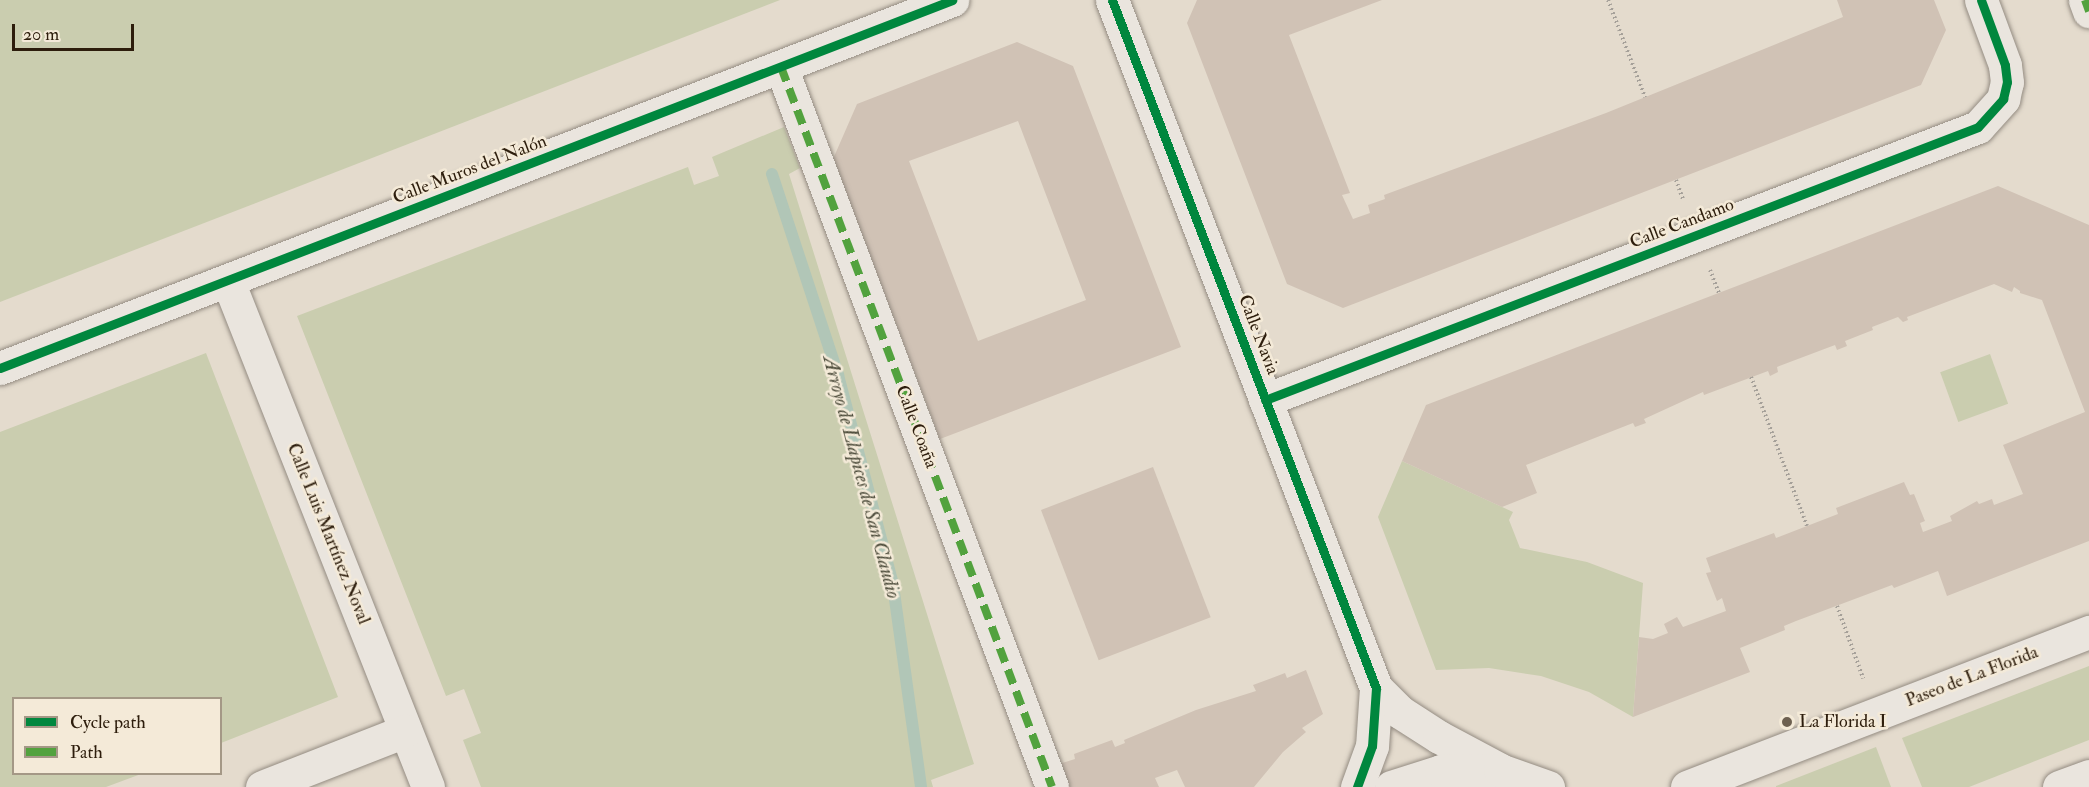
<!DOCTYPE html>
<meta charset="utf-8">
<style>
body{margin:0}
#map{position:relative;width:2089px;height:787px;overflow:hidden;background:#e4dbcd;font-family:"IM FELL Double Pica",serif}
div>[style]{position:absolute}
.green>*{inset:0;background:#cacdaf;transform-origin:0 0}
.stream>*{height:12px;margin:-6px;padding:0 6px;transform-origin:6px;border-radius:6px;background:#b1c6b7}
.building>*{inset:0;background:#d0c2b5;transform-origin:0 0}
.path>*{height:4px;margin-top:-2px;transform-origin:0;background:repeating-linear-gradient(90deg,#a5a099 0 1.5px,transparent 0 4.5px)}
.roads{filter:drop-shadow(0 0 2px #948c82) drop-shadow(0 0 2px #948c82)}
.street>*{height:33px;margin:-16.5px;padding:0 16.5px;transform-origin:16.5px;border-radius:16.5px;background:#eae5de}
.quiet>*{height:8px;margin-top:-4px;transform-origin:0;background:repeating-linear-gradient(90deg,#52a23e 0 15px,transparent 0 23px)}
.cycleway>*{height:9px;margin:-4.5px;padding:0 4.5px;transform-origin:4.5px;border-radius:4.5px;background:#00873e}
.dots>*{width:16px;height:16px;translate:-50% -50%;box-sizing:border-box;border:3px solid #f4ead8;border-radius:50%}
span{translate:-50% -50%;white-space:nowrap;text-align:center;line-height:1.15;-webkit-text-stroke:5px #f4ead8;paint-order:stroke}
.street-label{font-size:18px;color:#2d1d0c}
.poi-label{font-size:18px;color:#2d1d0c}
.left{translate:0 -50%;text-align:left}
.water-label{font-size:20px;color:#4e4d3c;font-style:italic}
.legend{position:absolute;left:12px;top:697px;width:210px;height:78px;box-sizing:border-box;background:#f4ead8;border:2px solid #a49886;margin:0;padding:8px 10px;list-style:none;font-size:18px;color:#2d1d0c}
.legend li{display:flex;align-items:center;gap:12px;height:30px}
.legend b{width:30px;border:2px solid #a49886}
.scale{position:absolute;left:12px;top:24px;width:122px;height:27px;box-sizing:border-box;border:3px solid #2d1d0c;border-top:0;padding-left:8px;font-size:18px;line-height:21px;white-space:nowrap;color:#2d1d0c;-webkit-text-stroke:4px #f4ead8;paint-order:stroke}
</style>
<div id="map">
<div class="green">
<i style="clip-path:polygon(0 0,780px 0,0 302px)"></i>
<i style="clip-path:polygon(784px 127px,800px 168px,789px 174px,974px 764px,931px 780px,933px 787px,481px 787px,463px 740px,481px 733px,464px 689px,446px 696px,297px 316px,688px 167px,694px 185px,719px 176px,712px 157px)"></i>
<i style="clip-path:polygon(206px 353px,338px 697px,221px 743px,220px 698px,14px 698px,14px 774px,141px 774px,106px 787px,0 787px,0 432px)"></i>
<i style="left:1990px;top:354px;width:53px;height:53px;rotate:70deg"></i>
<i style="clip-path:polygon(1402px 461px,1513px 512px,1509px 520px,1520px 548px,1587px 562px,1643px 583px,1633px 717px,1589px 692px,1541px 676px,1489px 668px,1436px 670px,1378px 517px)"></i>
<i style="clip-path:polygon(2089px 666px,2089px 740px,1969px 787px,1922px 787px,1902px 738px)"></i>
<i style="clip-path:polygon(1876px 747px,1891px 787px,1776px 787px,1776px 786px)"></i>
</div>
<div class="stream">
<i style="left:772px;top:174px;width:212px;rotate:71.8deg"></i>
<i style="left:838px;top:375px;width:217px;rotate:75.3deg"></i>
<i style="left:893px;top:585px;width:204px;rotate:82.1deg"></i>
</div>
<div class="building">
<i style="clip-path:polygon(1197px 0,1382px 0,1289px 35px,1350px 193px,1342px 195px,1353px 219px,1370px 213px,1368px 205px,1385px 199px,1384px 195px,1606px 113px,1843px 17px,1837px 0,1934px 0,1946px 30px,1921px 85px,1343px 308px,1287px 284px,1187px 23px)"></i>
<i style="clip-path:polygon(evenodd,1017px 42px,1073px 66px,1181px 347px,940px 439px,833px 159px,857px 104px,1017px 42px,1018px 121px,1086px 300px,978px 341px,909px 161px,1018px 121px)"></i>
<i style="clip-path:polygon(1998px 186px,2089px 225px,2089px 541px,1947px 596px,1938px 571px,1894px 588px,1892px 585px,1796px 621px,1784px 626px,1785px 630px,1740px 648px,1750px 672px,1633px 717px,1639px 637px,1653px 639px,1668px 633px,1664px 624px,1677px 617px,1683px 627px,1726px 611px,1722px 598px,1717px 601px,1706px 573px,1711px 572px,1706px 558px,1774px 533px,1776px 538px,1838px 514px,1836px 508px,1904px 482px,1910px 495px,1914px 494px,1925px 521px,1920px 523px,1923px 532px,1952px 521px,1950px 516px,1977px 501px,1979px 504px,1992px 499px,1994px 505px,2023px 494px,2003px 445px,2085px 412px,2042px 300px,2020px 293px,2020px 291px,2014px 287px,2012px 292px,1994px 284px,1907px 317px,1908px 320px,1903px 322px,1898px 317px,1872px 327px,1873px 330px,1845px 341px,1847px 346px,1837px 350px,1835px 345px,1777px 367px,1778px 372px,1770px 376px,1768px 371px,1704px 395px,1703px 392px,1644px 419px,1646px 423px,1635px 427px,1633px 423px,1526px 465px,1537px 493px,1502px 507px,1402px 461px,1426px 405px)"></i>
<i style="left:1153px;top:467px;width:161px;height:120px;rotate:69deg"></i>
<i style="clip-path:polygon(1306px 670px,1323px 714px,1302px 728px,1306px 732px,1283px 752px,1254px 787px,1185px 787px,1177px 770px,1155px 778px,1159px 787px,1068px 787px,1059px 764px,1075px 759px,1074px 754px,1112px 740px,1115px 747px,1125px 743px,1124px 740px,1196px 710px,1256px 691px,1253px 685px,1285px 673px,1287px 678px)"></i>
</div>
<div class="path">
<i style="left:1608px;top:0;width:104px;rotate:69.1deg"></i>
<i style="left:1676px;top:180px;width:20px;rotate:70deg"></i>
<i style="left:1710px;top:270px;width:25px;rotate:69deg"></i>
<i style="left:1751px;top:377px;width:159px;rotate:69.4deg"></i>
<i style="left:1837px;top:606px;width:77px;rotate:70.1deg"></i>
</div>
<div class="roads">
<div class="street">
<i style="left:1112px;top:0;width:737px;rotate:69.01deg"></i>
<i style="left:1376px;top:688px;width:58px;rotate:93.9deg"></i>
<i style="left:1372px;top:746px;width:44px;rotate:110.1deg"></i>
<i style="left:2085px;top:0;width:12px;rotate:70deg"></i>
<i style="left:781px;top:67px;width:769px;rotate:69.37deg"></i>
<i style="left:228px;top:281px;width:544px;rotate:68.43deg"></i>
<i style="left:0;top:368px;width:1021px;rotate:-21.13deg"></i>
<i style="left:1265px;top:400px;width:763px;rotate:-20.95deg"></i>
<i style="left:1978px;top:127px;width:38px;rotate:-48deg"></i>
<i style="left:2003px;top:99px;width:17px;rotate:-77deg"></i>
<i style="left:2007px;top:82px;width:17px;rotate:-97deg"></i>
<i style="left:2005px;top:65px;width:69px;rotate:-110.3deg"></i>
<i style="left:1376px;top:688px;width:34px;rotate:45deg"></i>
<i style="left:1400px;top:712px;width:46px;rotate:32.7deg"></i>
<i style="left:1439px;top:737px;width:68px;rotate:28.1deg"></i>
<i style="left:262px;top:787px;width:154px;rotate:-21.4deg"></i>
<i style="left:1391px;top:787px;width:52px;rotate:-17.7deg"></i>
<i style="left:1441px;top:771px;width:59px;rotate:-1deg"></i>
<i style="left:1500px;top:770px;width:51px;rotate:19.5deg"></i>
<i style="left:1687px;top:787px;width:431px;rotate:-21.1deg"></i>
<i style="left:2059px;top:787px;width:32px;rotate:-20deg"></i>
</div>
</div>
<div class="quiet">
<i style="left:2085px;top:0;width:12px;rotate:70deg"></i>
<i style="left:781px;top:67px;width:769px;rotate:69.37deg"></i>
</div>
<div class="cycleway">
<i style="left:1112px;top:0;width:737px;rotate:69.01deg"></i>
<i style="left:1376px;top:688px;width:58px;rotate:93.9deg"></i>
<i style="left:1372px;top:746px;width:44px;rotate:110.1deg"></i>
<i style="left:0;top:368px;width:1021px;rotate:-21.13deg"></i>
<i style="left:1265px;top:400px;width:763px;rotate:-20.95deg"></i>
<i style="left:1978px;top:127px;width:38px;rotate:-48deg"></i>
<i style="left:2003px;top:99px;width:17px;rotate:-77deg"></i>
<i style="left:2007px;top:82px;width:17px;rotate:-97deg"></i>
<i style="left:2005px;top:65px;width:69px;rotate:-110.3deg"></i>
</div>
<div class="dots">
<i style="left:1787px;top:722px;background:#6d6050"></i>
</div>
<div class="street-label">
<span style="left:470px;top:170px;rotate:-21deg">Calle Muros del Nalón</span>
<span style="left:1682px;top:224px;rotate:-21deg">Calle Candamo</span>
<span style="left:1258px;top:335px;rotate:69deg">Calle Navia</span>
<span style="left:916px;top:427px;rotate:69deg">Calle Coaña</span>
<span style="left:328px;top:534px;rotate:68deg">Calle Luis Martínez Noval</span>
<span style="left:1972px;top:677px;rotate:-21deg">Paseo de La Florida</span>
</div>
<div class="poi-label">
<span class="left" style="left:1799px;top:722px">La Florida I</span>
</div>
<div class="water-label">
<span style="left:862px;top:477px;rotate:75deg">Arroyo de Llapices de San Claudio</span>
</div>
<ul class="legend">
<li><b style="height:8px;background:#00873e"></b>Cycle path</li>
<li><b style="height:8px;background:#52a23e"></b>Path</li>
</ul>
<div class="scale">20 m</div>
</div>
